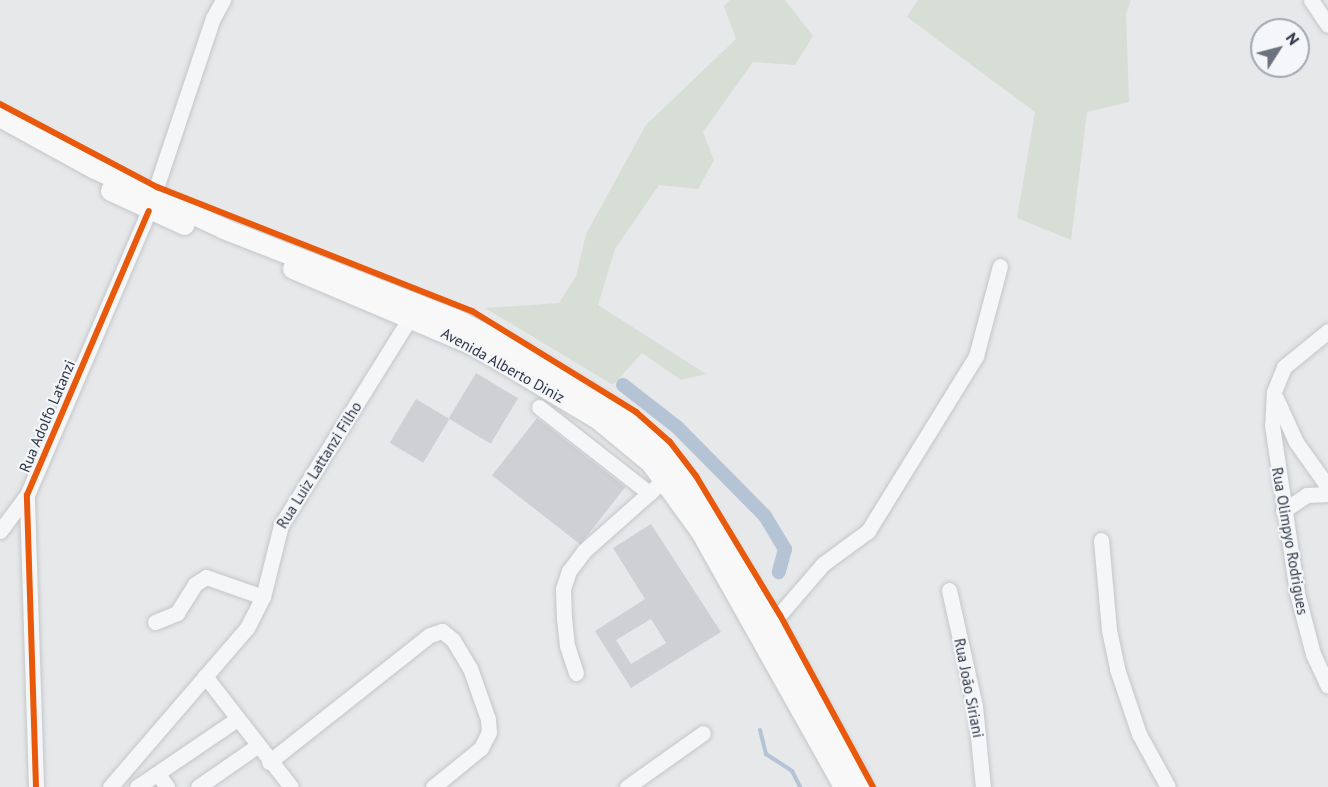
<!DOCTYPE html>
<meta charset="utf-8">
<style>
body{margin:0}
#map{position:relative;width:1328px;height:787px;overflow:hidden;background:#e6e8ea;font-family:"PT Sans",sans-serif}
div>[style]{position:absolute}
.green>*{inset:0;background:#d6ded6}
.stream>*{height:4px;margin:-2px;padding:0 2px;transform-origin:2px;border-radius:2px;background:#b4c4d5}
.canal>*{height:14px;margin:-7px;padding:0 7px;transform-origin:7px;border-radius:7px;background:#b4c4d5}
.building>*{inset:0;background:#ced0d3;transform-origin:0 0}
.roads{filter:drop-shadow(0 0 2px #c4c6c8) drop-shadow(0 0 2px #c4c6c8)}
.minor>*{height:15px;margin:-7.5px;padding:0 7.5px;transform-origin:7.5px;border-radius:7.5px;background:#f5f6f7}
.major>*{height:20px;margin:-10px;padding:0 10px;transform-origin:10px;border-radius:10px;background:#f8f8f8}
.cycleway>*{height:6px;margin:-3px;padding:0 3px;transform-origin:3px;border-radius:3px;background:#e8590c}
span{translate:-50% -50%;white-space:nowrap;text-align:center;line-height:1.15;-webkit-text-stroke:4.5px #f4f6f9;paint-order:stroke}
.street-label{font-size:15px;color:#2b3445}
.north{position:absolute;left:1250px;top:18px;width:60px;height:60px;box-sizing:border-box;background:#f4f6f9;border:2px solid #a4a8b1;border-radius:50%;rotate:54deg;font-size:16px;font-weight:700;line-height:24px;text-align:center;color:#2b3445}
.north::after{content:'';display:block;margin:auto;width:21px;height:27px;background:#6c737f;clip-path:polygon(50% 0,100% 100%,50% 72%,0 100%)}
</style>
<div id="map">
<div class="green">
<i style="clip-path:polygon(730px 0,785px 0,813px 36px,795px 65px,753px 62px,703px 132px,714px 160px,698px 189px,659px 185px,615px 249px,598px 305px,706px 374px,681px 380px,642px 353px,613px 385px,485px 308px,559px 303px,576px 276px,586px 234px,646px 125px,736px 39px,724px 6px)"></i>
<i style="clip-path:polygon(918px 0,1131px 0,1126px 14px,1129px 102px,1087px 112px,1071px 240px,1017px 218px,1035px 112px,907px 17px)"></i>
</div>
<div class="stream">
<i style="left:760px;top:730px;width:25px;rotate:76deg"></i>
<i style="left:766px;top:754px;width:31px;rotate:33deg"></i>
<i style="left:792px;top:771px;width:18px;rotate:63deg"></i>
</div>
<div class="canal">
<i style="left:623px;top:385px;width:68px;rotate:37.9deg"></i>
<i style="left:677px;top:427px;width:125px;rotate:45.3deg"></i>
<i style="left:765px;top:516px;width:39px;rotate:59deg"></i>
<i style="left:785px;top:549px;width:24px;rotate:105deg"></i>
</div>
<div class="building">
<i style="left:476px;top:373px;width:49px;height:53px;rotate:31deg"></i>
<i style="left:416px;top:399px;width:39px;height:51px;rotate:31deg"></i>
<i style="left:537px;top:418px;width:112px;height:73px;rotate:38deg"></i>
<i style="clip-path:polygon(evenodd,651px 524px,721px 632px,631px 688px,595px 631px,645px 599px,613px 548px,651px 524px,651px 619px,666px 643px,631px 664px,616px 640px,651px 619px)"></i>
</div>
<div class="roads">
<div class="minor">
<i style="left:1311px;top:0;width:30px;rotate:56deg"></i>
<i style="left:153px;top:197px;width:189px;rotate:-71.5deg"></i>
<i style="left:213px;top:18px;width:21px;rotate:-61deg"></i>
<i style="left:1328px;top:331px;width:57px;rotate:140.7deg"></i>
<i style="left:1284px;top:367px;width:27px;rotate:112deg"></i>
<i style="left:1274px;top:392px;width:33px;rotate:93deg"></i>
<i style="left:1272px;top:425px;width:170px;rotate:81.5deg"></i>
<i style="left:1297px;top:593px;width:63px;rotate:75.3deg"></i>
<i style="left:1313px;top:654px;width:35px;rotate:65deg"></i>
<i style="left:1276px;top:398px;width:48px;rotate:65.6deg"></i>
<i style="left:1296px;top:442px;width:55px;rotate:54.6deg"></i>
<i style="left:539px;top:407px;width:140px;rotate:38deg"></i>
<i style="left:1283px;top:511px;width:29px;rotate:-34deg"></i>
<i style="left:1307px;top:495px;width:21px;rotate:-3deg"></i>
<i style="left:0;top:531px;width:45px;rotate:-53.1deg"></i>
<i style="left:1101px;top:540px;width:90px;rotate:84.9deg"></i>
<i style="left:1109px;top:630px;width:40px;rotate:78deg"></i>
<i style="left:1117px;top:669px;width:69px;rotate:71.3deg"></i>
<i style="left:1139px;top:734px;width:60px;rotate:61.3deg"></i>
<i style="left:949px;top:590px;width:119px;rotate:77.4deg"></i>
<i style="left:975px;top:706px;width:81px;rotate:84.4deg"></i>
<i style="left:155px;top:622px;width:24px;rotate:-22deg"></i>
<i style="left:177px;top:613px;width:34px;rotate:-58deg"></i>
<i style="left:195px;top:584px;width:13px;rotate:-32deg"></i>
<i style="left:206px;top:577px;width:60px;rotate:19.3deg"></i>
<i style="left:773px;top:622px;width:77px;rotate:-49.2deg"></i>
<i style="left:823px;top:564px;width:56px;rotate:-36.3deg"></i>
<i style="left:868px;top:531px;width:206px;rotate:-58.3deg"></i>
<i style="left:976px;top:356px;width:93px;rotate:-75.1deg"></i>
<i style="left:576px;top:673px;width:28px;rotate:-108deg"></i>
<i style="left:567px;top:646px;width:27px;rotate:-96deg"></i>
<i style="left:564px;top:619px;width:30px;rotate:-92deg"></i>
<i style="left:563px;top:589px;width:19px;rotate:-72deg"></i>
<i style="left:569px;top:571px;width:25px;rotate:-53deg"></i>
<i style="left:584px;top:551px;width:107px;rotate:-41.6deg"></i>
<i style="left:205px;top:676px;width:140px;rotate:52.2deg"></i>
<i style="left:269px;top:762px;width:205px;rotate:-38.3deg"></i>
<i style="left:430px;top:635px;width:13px;rotate:-18deg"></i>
<i style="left:442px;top:631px;width:14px;rotate:39deg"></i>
<i style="left:453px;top:640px;width:33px;rotate:59deg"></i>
<i style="left:470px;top:668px;width:54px;rotate:70.6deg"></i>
<i style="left:488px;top:719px;width:13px;rotate:86deg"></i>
<i style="left:489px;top:732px;width:18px;rotate:117deg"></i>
<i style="left:481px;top:748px;width:62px;rotate:140.9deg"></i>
<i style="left:158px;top:774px;width:16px;rotate:55deg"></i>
<i style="left:36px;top:787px;width:292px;rotate:-91.8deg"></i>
<i style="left:27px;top:495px;width:309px;rotate:-66.8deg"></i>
<i style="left:110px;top:787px;width:210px;rotate:-49.3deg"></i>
<i style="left:247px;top:628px;width:35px;rotate:-63deg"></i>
<i style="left:263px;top:597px;width:74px;rotate:-76deg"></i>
<i style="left:281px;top:525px;width:246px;rotate:-58.1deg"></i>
<i style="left:137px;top:787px;width:121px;rotate:-34.2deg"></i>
<i style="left:198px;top:787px;width:72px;rotate:-34.8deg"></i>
<i style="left:627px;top:787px;width:93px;rotate:-35.4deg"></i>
</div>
<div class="major">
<i style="left:0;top:117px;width:108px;rotate:28.7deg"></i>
<i style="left:95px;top:169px;width:142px;rotate:24.9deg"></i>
<i style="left:224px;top:229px;width:248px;rotate:21.3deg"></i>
<i style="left:455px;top:319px;width:71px;rotate:26.9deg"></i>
<i style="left:518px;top:351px;width:115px;rotate:31.5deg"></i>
<i style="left:616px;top:411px;width:66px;rotate:41.9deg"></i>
<i style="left:665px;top:455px;width:38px;rotate:53deg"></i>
<i style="left:688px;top:485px;width:161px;rotate:58.2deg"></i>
<i style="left:773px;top:622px;width:188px;rotate:61.4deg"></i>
<i style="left:111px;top:191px;width:81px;rotate:24.7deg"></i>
<i style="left:293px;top:269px;width:198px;rotate:22.9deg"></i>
<i style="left:475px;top:346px;width:144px;rotate:30.8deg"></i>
<i style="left:599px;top:420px;width:67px;rotate:39.6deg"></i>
<i style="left:651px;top:463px;width:85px;rotate:54.1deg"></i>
<i style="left:701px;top:532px;width:292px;rotate:60.7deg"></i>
</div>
</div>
<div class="cycleway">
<i style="left:0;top:104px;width:178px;rotate:27.9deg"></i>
<i style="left:157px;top:187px;width:339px;rotate:21.5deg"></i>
<i style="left:472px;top:311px;width:193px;rotate:31.6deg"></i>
<i style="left:636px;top:412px;width:45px;rotate:41.4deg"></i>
<i style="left:670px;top:442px;width:43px;rotate:52.6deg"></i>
<i style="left:696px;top:476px;width:162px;rotate:58.9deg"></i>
<i style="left:780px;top:615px;width:196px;rotate:61.6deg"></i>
<i style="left:36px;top:787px;width:292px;rotate:-91.8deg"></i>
<i style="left:27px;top:495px;width:309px;rotate:-66.8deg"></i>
</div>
<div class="street-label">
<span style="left:503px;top:365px;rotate:29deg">Avenida Alberto Diniz</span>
<span style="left:47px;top:416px;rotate:-67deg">Rua Adolfo Latanzi</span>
<span style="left:319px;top:465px;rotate:-58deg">Rua Luiz Lattanzi Filho</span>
<span style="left:1290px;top:541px;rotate:80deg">Rua Olimpyo Rodrigues</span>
<span style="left:969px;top:688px;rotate:79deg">Rua João Siriani</span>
</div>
<div class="north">N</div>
</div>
